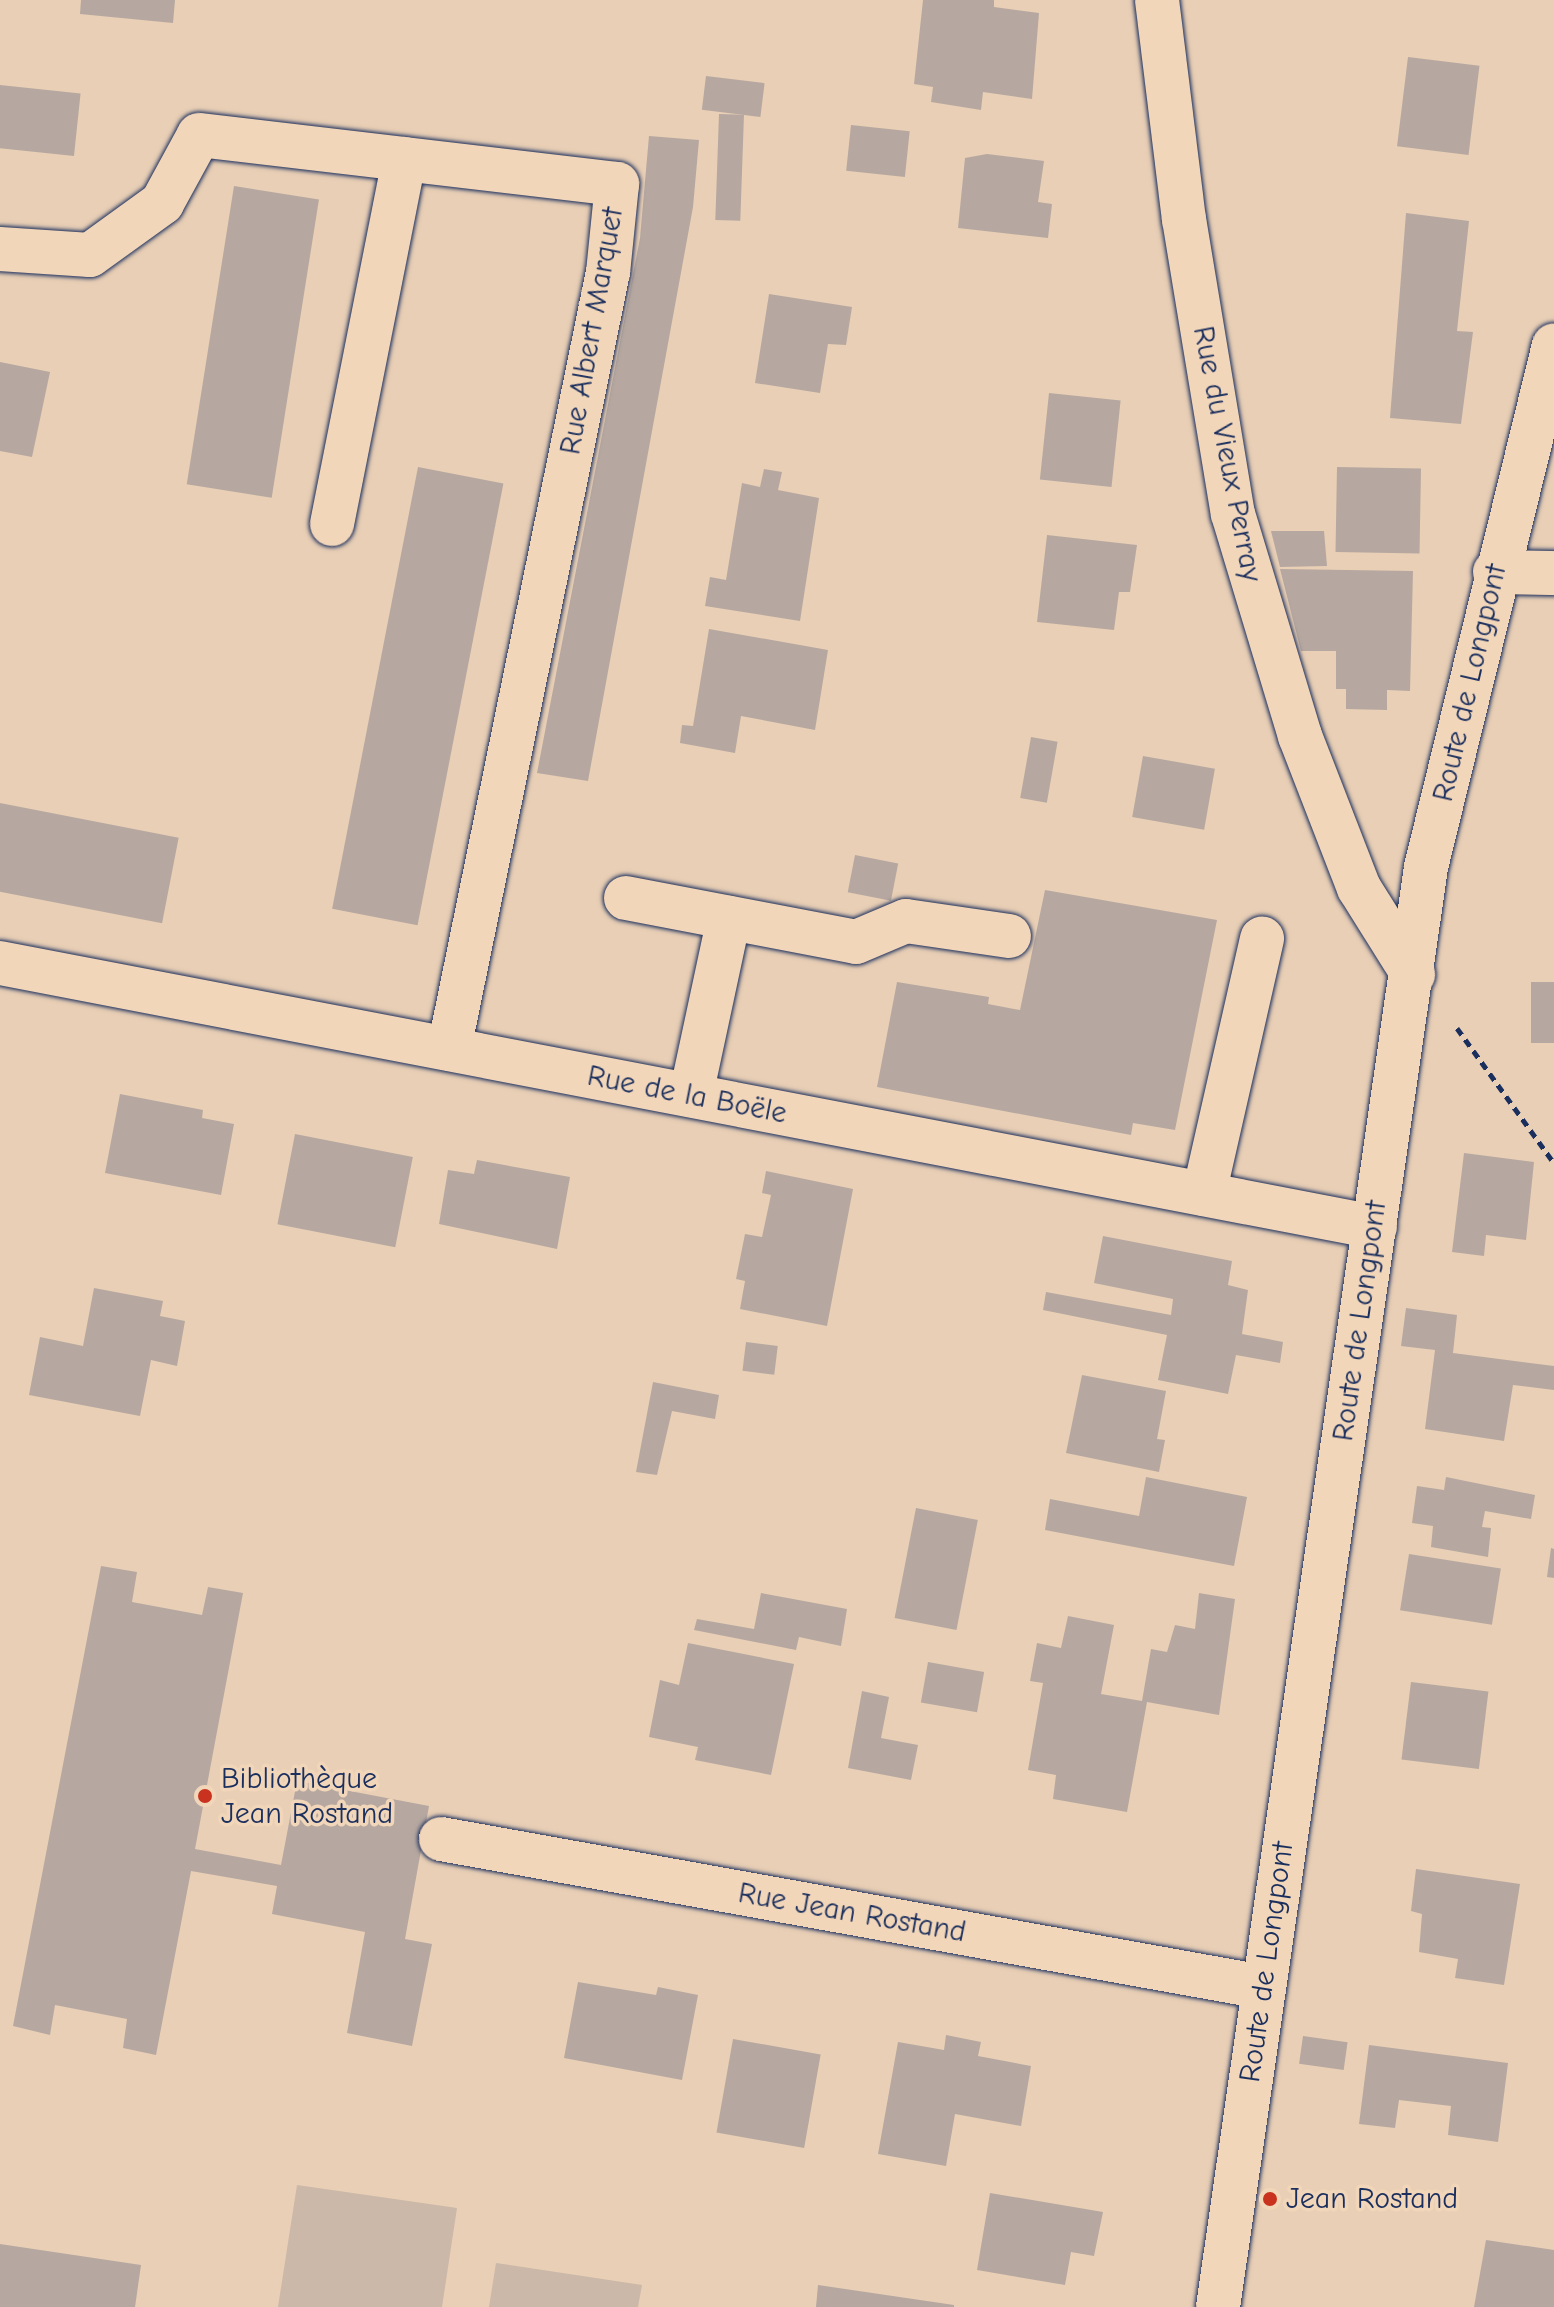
<!DOCTYPE html>
<meta charset="utf-8">
<style>
body{margin:0}
#map{position:relative;width:1554px;height:2307px;overflow:hidden;background:#e9cfb5;font-family:"Comic Neue",sans-serif}
div>[style]{position:absolute}
.green>*{inset:0;background:#cbb8a9}
.building>*{inset:0;background:#b6a8a0;transform-origin:0 0}
.path>*{height:5px;margin-top:-2.5px;transform-origin:0;background:repeating-linear-gradient(90deg,#1b2f5e 0 8px,transparent 0 14px)}
.roads{filter:drop-shadow(0 0 2px #1b2f5e) drop-shadow(0 0 2px #1b2f5e)}
.minor>*{height:44px;margin:-22px;padding:0 22px;transform-origin:22px;border-radius:22px;background:#f2d6b9}
.major>*{height:44px;margin:-22px;padding:0 22px;transform-origin:22px;border-radius:22px;background:#f2d6b9}
.dots>*{width:22px;height:22px;translate:-50% -50%;box-sizing:border-box;border:4px solid #f2d6b9;border-radius:50%}
span{translate:-50% -50%;white-space:nowrap;text-align:center;line-height:1.15;-webkit-text-stroke:7px #f2d6b9;paint-order:stroke}
.street-label{font-size:30px;color:#1b2f5e}
.poi-label{font-size:30px;color:#1b2f5e}
.left{translate:0 -50%;text-align:left}
</style>
<div id="map">
<div class="green">
<i style="clip-path:polygon(297px 2185px,457px 2208px,442px 2307px,278px 2307px)"></i>
<i style="clip-path:polygon(496px 2263px,642px 2285px,638px 2307px,489px 2307px)"></i>
</div>
<div class="building">
<i style="clip-path:polygon(81px 0,175px 0,173px 23px,80px 14px)"></i>
<i style="clip-path:polygon(923px 0,994px 0,994px 7px,1039px 13px,1032px 99px,983px 92px,981px 110px,931px 102px,933px 87px,914px 84px)"></i>
<i style="left:1408px;top:57px;width:72px;height:90px;rotate:7deg"></i>
<i style="left:706px;top:76px;width:59px;height:34px;rotate:7deg"></i>
<i style="left:0;top:85px;width:81px;height:63px;rotate:6deg"></i>
<i style="left:719px;top:114px;width:25px;height:106px;rotate:2deg"></i>
<i style="left:851px;top:125px;width:59px;height:46px;rotate:6deg"></i>
<i style="clip-path:polygon(649px 136px,699px 140px,693px 207px,588px 781px,537px 773px,640px 238px)"></i>
<i style="clip-path:polygon(987px 154px,1044px 161px,1038px 202px,1052px 204px,1048px 238px,958px 228px,965px 158px)"></i>
<i style="left:234px;top:186px;width:86px;height:302px;rotate:9deg"></i>
<i style="clip-path:polygon(1406px 213px,1469px 221px,1457px 331px,1473px 332px,1461px 424px,1390px 418px)"></i>
<i style="clip-path:polygon(769px 294px,852px 307px,846px 345px,828px 344px,820px 393px,755px 383px)"></i>
<i style="clip-path:polygon(0 362px,50px 372px,32px 457px,0 451px)"></i>
<i style="left:1049px;top:393px;width:72px;height:87px;rotate:6deg"></i>
<i style="left:418px;top:467px;width:87px;height:450px;rotate:11deg"></i>
<i style="left:1337px;top:467px;width:84px;height:85px;rotate:1deg"></i>
<i style="clip-path:polygon(764px 469px,782px 472px,778px 490px,819px 498px,800px 621px,705px 606px,710px 577px,726px 580px,742px 483px,760px 487px)"></i>
<i style="clip-path:polygon(1271px 531px,1324px 531px,1327px 566px,1280px 567px)"></i>
<i style="clip-path:polygon(1047px 535px,1137px 545px,1130px 592px,1119px 592px,1114px 630px,1037px 622px)"></i>
<i style="clip-path:polygon(1280px 569px,1413px 571px,1410px 691px,1387px 690px,1387px 710px,1346px 709px,1346px 689px,1336px 689px,1336px 651px,1301px 651px)"></i>
<i style="clip-path:polygon(709px 629px,828px 650px,815px 730px,741px 716px,735px 753px,680px 743px,682px 725px,693px 726px)"></i>
<i style="left:1031px;top:737px;width:27px;height:62px;rotate:10deg"></i>
<i style="left:1143px;top:756px;width:73px;height:62px;rotate:10deg"></i>
<i style="left:0;top:803px;width:182px;height:87px;rotate:11deg"></i>
<i style="left:855px;top:855px;width:44px;height:38px;rotate:11deg"></i>
<i style="clip-path:polygon(1045px 890px,1217px 920px,1175px 1130px,1133px 1123px,1131px 1135px,877px 1087px,897px 982px,989px 997px,988px 1004px,1020px 1010px)"></i>
<i style="left:1554px;top:982px;width:61px;height:23px;rotate:90deg"></i>
<i style="clip-path:polygon(120px 1094px,203px 1110px,202px 1118px,234px 1124px,221px 1195px,105px 1173px)"></i>
<i style="left:295px;top:1134px;width:120px;height:92px;rotate:11deg"></i>
<i style="clip-path:polygon(1464px 1153px,1534px 1162px,1526px 1240px,1486px 1235px,1484px 1256px,1452px 1252px)"></i>
<i style="clip-path:polygon(477px 1160px,570px 1177px,557px 1249px,439px 1224px,448px 1170px,474px 1174px)"></i>
<i style="clip-path:polygon(766px 1171px,853px 1189px,827px 1326px,740px 1309px,745px 1281px,736px 1279px,745px 1234px,762px 1237px,771px 1195px,762px 1193px)"></i>
<i style="clip-path:polygon(1103px 1236px,1232px 1261px,1228px 1285px,1248px 1290px,1242px 1334px,1283px 1342px,1280px 1363px,1236px 1355px,1228px 1394px,1158px 1380px,1167px 1335px,1043px 1310px,1046px 1292px,1171px 1315px,1173px 1299px,1094px 1283px)"></i>
<i style="clip-path:polygon(94px 1288px,163px 1301px,160px 1316px,185px 1321px,177px 1366px,151px 1360px,140px 1416px,29px 1395px,40px 1337px,83px 1346px)"></i>
<i style="clip-path:polygon(1406px 1308px,1457px 1315px,1453px 1353px,1554px 1366px,1554px 1390px,1513px 1385px,1504px 1441px,1425px 1429px,1435px 1350px,1401px 1346px)"></i>
<i style="left:746px;top:1342px;width:32px;height:29px;rotate:7deg"></i>
<i style="clip-path:polygon(1082px 1375px,1166px 1391px,1157px 1439px,1165px 1440px,1159px 1472px,1066px 1453px)"></i>
<i style="clip-path:polygon(653px 1382px,719px 1395px,715px 1419px,672px 1411px,657px 1475px,636px 1472px)"></i>
<i style="clip-path:polygon(1146px 1477px,1247px 1497px,1234px 1566px,1045px 1530px,1050px 1499px,1139px 1516px)"></i>
<i style="clip-path:polygon(1446px 1477px,1535px 1495px,1531px 1519px,1485px 1511px,1482px 1527px,1491px 1528px,1488px 1557px,1431px 1547px,1433px 1526px,1412px 1523px,1417px 1486px,1444px 1490px)"></i>
<i style="left:916px;top:1508px;width:63px;height:112px;rotate:11deg"></i>
<i style="clip-path:polygon(1551px 1548px,1554px 1549px,1554px 1578px,1547px 1577px)"></i>
<i style="left:1409px;top:1554px;width:93px;height:57px;rotate:9deg"></i>
<i style="clip-path:polygon(101px 1566px,137px 1572px,132px 1602px,202px 1615px,208px 1587px,243px 1593px,195px 1849px,281px 1865px,297px 1781px,429px 1806px,405px 1939px,432px 1944px,412px 2046px,347px 2033px,365px 1932px,272px 1914px,277px 1886px,191px 1871px,156px 2055px,123px 2048px,127px 2019px,55px 2005px,50px 2035px,13px 2026px)"></i>
<i style="clip-path:polygon(761px 1593px,847px 1609px,841px 1646px,799px 1637px,796px 1650px,694px 1630px,697px 1619px,754px 1629px)"></i>
<i style="clip-path:polygon(1199px 1593px,1235px 1599px,1219px 1715px,1147px 1702px,1127px 1812px,1053px 1799px,1056px 1775px,1028px 1770px,1043px 1683px,1030px 1681px,1037px 1643px,1061px 1648px,1068px 1616px,1114px 1625px,1101px 1694px,1142px 1701px,1151px 1649px,1167px 1652px,1175px 1625px,1195px 1629px)"></i>
<i style="clip-path:polygon(688px 1643px,794px 1664px,771px 1775px,695px 1760px,698px 1747px,649px 1737px,660px 1680px,679px 1685px)"></i>
<i style="left:928px;top:1662px;width:57px;height:41px;rotate:10deg"></i>
<i style="left:1411px;top:1682px;width:78px;height:78px;rotate:7deg"></i>
<i style="clip-path:polygon(862px 1691px,889px 1697px,881px 1738px,918px 1745px,911px 1780px,848px 1768px)"></i>
<i style="clip-path:polygon(1416px 1869px,1520px 1884px,1504px 1985px,1455px 1978px,1458px 1959px,1419px 1952px,1422px 1914px,1411px 1911px)"></i>
<i style="clip-path:polygon(578px 1982px,656px 1995px,658px 1987px,698px 1995px,682px 2080px,564px 2058px)"></i>
<i style="clip-path:polygon(946px 2035px,981px 2042px,978px 2056px,1031px 2066px,1021px 2126px,955px 2114px,946px 2166px,878px 2154px,898px 2042px,944px 2050px)"></i>
<i style="left:1303px;top:2036px;width:45px;height:28px;rotate:8deg"></i>
<i style="left:733px;top:2039px;width:89px;height:95px;rotate:10deg"></i>
<i style="clip-path:polygon(1369px 2045px,1508px 2063px,1498px 2142px,1448px 2135px,1451px 2106px,1399px 2100px,1395px 2128px,1359px 2124px)"></i>
<i style="clip-path:polygon(990px 2193px,1103px 2212px,1094px 2256px,1071px 2252px,1065px 2285px,977px 2270px)"></i>
<i style="clip-path:polygon(1486px 2240px,1554px 2250px,1554px 2307px,1474px 2307px)"></i>
<i style="clip-path:polygon(0 2244px,141px 2265px,135px 2307px,0 2307px)"></i>
<i style="clip-path:polygon(818px 2285px,954px 2305px,954px 2307px,816px 2307px)"></i>
</div>
<div class="path">
<i style="left:1457px;top:1028px;width:166px;rotate:54.3deg"></i>
</div>
<div class="roads">
<div class="minor">
<i style="left:1157px;top:0;width:221px;rotate:83deg"></i>
<i style="left:1184px;top:219px;width:299px;rotate:80.6deg"></i>
<i style="left:1233px;top:514px;width:232px;rotate:73.2deg"></i>
<i style="left:1300px;top:736px;width:163px;rotate:68.8deg"></i>
<i style="left:1359px;top:888px;width:102px;rotate:57.9deg"></i>
<i style="left:0;top:249px;width:90px;rotate:3.8deg"></i>
<i style="left:90px;top:255px;width:89px;rotate:-35.8deg"></i>
<i style="left:162px;top:203px;width:77px;rotate:-61.4deg"></i>
<i style="left:199px;top:135px;width:421px;rotate:6.7deg"></i>
<i style="left:617px;top:184px;width:88px;rotate:95.8deg"></i>
<i style="left:608px;top:272px;width:793px;rotate:101.56deg"></i>
<i style="left:332px;top:524px;width:372px;rotate:-78.8deg"></i>
<i style="left:1495px;top:572px;width:59px;rotate:1deg"></i>
<i style="left:626px;top:898px;width:234px;rotate:10.8deg"></i>
<i style="left:856px;top:942px;width:54px;rotate:-22.8deg"></i>
<i style="left:906px;top:921px;width:104px;rotate:8.3deg"></i>
<i style="left:0;top:963px;width:1400px;rotate:10.87deg"></i>
<i style="left:691px;top:1095px;width:181px;rotate:-77.9deg"></i>
<i style="left:1204px;top:1194px;width:262px;rotate:-77.2deg"></i>
<i style="left:441px;top:1839px;width:835px;rotate:10.21deg"></i>
</div>
<div class="major">
<i style="left:1218px;top:2307px;width:1455px;rotate:-81.78deg"></i>
<i style="left:1426px;top:867px;width:537px;rotate:-76.22deg"></i>
</div>
</div>
<div class="dots">
<i style="left:205px;top:1796px;background:#c8321e"></i>
<i style="left:1270px;top:2199px;background:#c8321e"></i>
</div>
<div class="street-label">
<span style="left:592px;top:331px;rotate:-80deg">Rue Albert Marquet</span>
<span style="left:1227px;top:454px;rotate:79deg">Rue du Vieux Perray</span>
<span style="left:1470px;top:683px;rotate:-77deg">Route de Longpont</span>
<span style="left:687px;top:1095px;rotate:11deg">Rue de la Boële</span>
<span style="left:1360px;top:1321px;rotate:-82deg">Route de Longpont</span>
<span style="left:852px;top:1913px;rotate:10deg">Rue Jean Rostand</span>
<span style="left:1267px;top:1962px;rotate:-82deg">Route de Longpont</span>
</div>
<div class="poi-label">
<span class="left" style="left:221px;top:1796px">Bibliothèque<br>Jean Rostand</span>
<span class="left" style="left:1286px;top:2199px">Jean Rostand</span>
</div>
</div>
